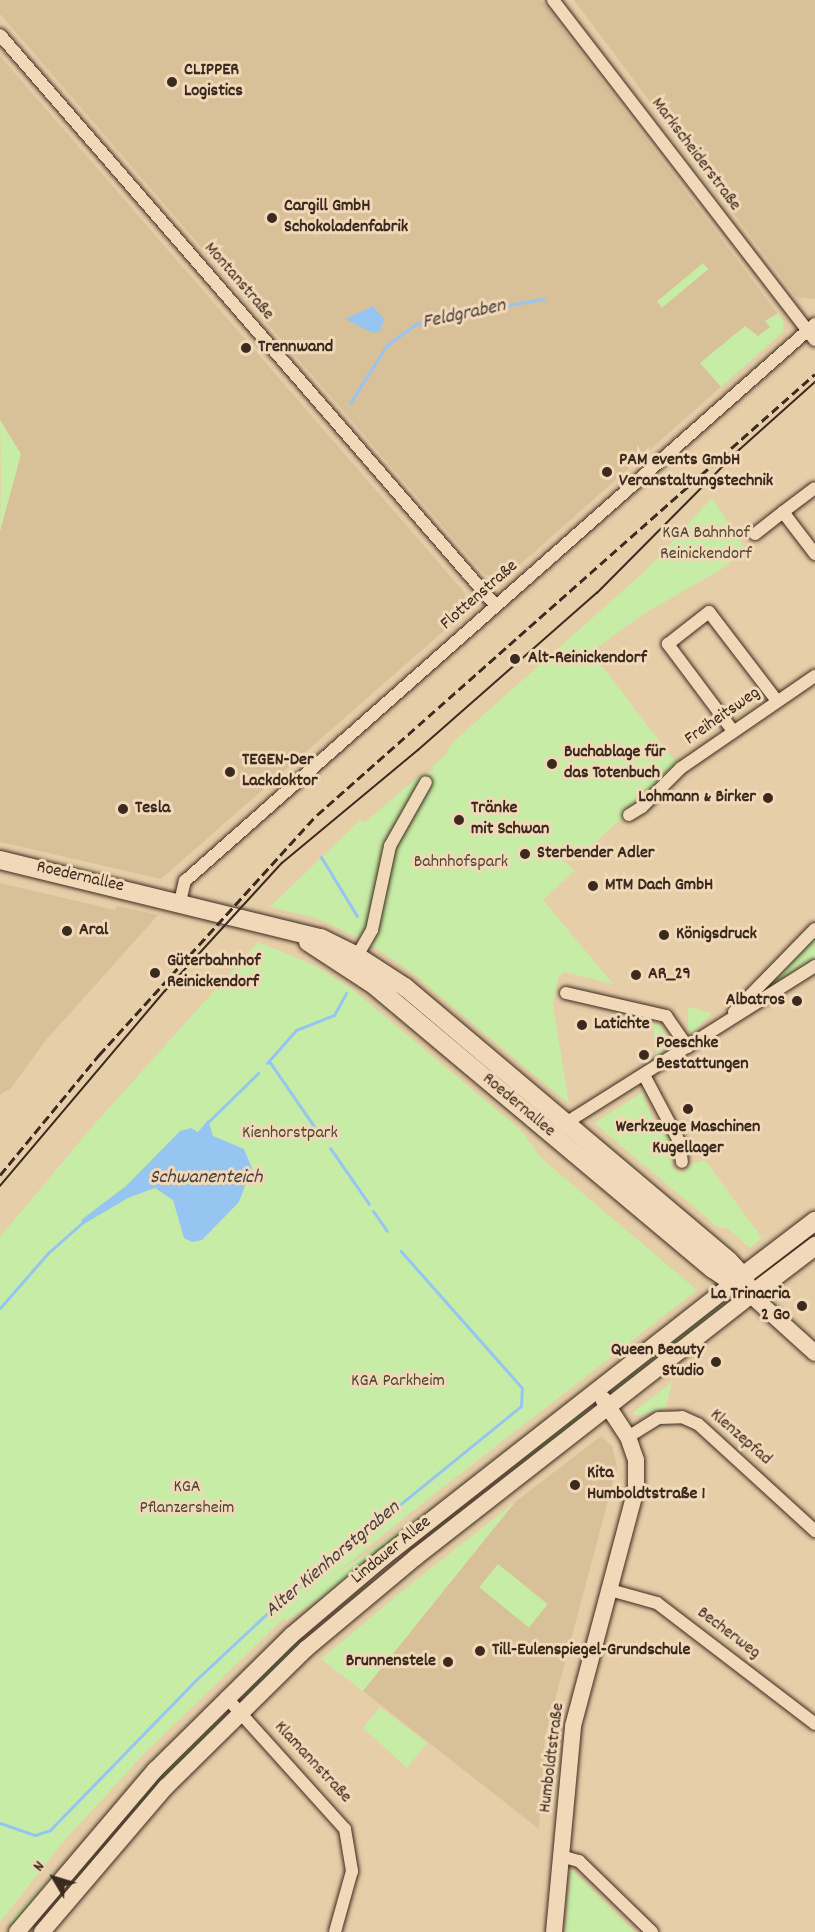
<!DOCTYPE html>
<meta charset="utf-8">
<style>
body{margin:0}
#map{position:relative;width:815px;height:1932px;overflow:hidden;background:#e6cea9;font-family:Dekko,sans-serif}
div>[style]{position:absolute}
.built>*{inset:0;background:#d8c099}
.green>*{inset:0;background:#c7eca5;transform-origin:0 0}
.water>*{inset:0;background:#97c5f2}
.stream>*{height:3px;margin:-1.5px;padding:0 1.5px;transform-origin:1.5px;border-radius:1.5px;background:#97c5f2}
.roads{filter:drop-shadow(0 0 2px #3b2a1e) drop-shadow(0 0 2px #3b2a1e)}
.street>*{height:12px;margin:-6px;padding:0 6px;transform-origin:6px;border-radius:6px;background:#f0d8b8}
.secondary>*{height:16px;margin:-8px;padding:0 8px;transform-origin:8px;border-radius:8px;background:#f0d8b8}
.primary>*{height:18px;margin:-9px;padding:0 9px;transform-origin:9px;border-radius:9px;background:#f0d8b8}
.tram>*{height:1.5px;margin:-0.75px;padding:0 0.75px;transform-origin:0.75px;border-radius:0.75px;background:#3b2a1e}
.rail>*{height:3px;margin-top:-1.5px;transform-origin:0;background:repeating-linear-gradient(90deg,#3b2a1e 0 9px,transparent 0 13.5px)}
.dots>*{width:16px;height:16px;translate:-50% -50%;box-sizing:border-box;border:3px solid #f0d8b8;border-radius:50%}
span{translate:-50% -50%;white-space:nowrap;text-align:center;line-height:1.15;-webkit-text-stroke:6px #f0d8b8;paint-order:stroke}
.poi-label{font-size:18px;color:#3b2a1e;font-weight:700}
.left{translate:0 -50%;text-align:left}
.right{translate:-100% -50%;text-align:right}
.street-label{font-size:18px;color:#3b2a1e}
.park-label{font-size:18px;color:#504732}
.water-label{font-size:20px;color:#49413e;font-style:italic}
.north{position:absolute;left:24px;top:1848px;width:60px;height:60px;-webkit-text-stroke:4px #f0d8b8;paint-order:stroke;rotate:308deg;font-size:16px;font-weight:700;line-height:24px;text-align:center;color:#3b2a1e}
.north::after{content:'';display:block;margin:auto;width:21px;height:27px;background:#3b2a1e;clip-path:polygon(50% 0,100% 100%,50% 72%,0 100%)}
</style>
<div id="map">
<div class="built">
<i style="clip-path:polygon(0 0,541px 0,784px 322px,783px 332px,506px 577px,485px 575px,0 14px)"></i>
<i style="clip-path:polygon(574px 0,815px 0,815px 299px,796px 297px)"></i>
<i style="clip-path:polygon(0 56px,465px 593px,463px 614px,161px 879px,0 842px,0 531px,21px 454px,0 420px)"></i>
<i style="clip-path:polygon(0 883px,115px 910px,117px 906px,158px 915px,46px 1040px,11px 1088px,0 1095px)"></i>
<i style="clip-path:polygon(601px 1436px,612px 1446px,617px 1467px,545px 1737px,539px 1829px,363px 1691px,515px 1502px)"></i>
</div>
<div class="green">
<i style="left:703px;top:263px;width:8px;height:60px;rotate:50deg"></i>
<i style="clip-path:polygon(778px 313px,784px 322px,783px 332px,721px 387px,700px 363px,745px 326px,758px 336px,770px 327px,765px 321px)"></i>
<i style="clip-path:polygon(0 420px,21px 454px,0 531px,1px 476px)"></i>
<i style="clip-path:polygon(712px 498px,746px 550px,720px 570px,645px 613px,591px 652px,678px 765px,576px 861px,556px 855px,575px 870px,543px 900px,613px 984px,564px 972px,559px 976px,553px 1004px,569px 1104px,411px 972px,368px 943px,317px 918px,270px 907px,360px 820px,365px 822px,417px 778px,434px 769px,432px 766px,444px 757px,452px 743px,645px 571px)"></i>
<i style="clip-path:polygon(815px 937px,815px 960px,753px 1001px)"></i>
<i style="clip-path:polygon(258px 942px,314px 965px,351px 988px,521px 1130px,540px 1157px,697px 1290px,405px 1517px,296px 1606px,143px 1755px,63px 1842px,0 1922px,0 1237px,92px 1127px)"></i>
<i style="clip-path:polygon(688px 1007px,712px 1013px,693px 1033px,688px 1030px)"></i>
<i style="clip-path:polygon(652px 1022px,661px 1026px,673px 1043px,657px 1055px)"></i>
<i style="clip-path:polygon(645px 1091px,644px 1100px,659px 1130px,665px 1123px,675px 1142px,672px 1168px,684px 1173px,691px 1164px,705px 1160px,762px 1238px,750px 1248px,727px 1228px,719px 1228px,594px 1123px)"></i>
<i style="clip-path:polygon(720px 1301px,725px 1305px,613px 1397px,609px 1394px)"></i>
<i style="clip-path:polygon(672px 1382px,666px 1407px,638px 1416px,632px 1413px)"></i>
<i style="left:582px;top:1408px;width:11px;height:364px;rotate:56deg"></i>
<i style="clip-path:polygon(515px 1502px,363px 1691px,321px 1659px,406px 1588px)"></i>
<i style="left:498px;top:1564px;width:64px;height:30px;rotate:39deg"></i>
<i style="left:294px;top:1640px;width:11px;height:74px;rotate:49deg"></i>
<i style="clip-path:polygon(380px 1707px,427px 1743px,407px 1768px,363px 1728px)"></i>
<i style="left:217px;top:1713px;width:10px;height:293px;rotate:45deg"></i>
<i style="clip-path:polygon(571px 1869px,635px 1932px,565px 1932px)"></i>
</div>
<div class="water">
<i style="clip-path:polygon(373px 306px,384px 319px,380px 331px,373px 333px,345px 319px)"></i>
<i style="clip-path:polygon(208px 1120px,213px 1136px,244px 1149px,252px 1168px,239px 1202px,202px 1240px,192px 1242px,184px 1238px,173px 1200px,155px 1188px,128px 1198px,84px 1224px,81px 1220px,126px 1186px,180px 1131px,191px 1128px,198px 1132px)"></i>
</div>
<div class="stream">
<i style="left:350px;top:403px;width:69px;rotate:-57.5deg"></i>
<i style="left:387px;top:345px;width:36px;rotate:-36deg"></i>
<i style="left:416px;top:324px;width:37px;rotate:-16deg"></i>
<i style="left:452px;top:314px;width:93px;rotate:-9.3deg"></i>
<i style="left:321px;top:857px;width:69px;rotate:58.6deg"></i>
<i style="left:269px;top:1061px;width:86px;rotate:55.4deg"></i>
<i style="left:267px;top:1063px;width:44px;rotate:-48.7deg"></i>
<i style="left:296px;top:1030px;width:41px;rotate:-21.5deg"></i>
<i style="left:334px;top:1015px;width:25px;rotate:-61deg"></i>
<i style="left:206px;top:1124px;width:73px;rotate:-44.4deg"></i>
<i style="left:330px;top:1148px;width:68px;rotate:55.1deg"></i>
<i style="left:373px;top:1211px;width:24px;rotate:55deg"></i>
<i style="left:0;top:1308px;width:73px;rotate:-48.9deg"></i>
<i style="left:48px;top:1253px;width:48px;rotate:-41.6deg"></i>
<i style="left:0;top:1823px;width:37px;rotate:19deg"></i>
<i style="left:35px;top:1835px;width:16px;rotate:-18deg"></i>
<i style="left:50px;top:1830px;width:211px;rotate:-45.8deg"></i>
<i style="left:197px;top:1679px;width:107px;rotate:-43.1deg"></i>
<i style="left:275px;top:1606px;width:317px;rotate:-39.1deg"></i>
<i style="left:521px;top:1406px;width:18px;rotate:-87deg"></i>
<i style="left:522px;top:1388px;width:183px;rotate:-131.5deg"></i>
</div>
<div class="roads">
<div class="street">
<i style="left:553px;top:0;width:429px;rotate:52.4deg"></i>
<i style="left:0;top:35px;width:756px;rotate:49.02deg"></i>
<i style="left:783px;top:512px;width:39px;rotate:-37deg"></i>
<i style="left:755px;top:534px;width:36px;rotate:-38deg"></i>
<i style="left:783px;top:512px;width:53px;rotate:52.7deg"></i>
<i style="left:733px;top:731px;width:109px;rotate:-126.8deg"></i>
<i style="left:668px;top:644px;width:52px;rotate:-38deg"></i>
<i style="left:709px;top:612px;width:112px;rotate:52.6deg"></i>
<i style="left:629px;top:815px;width:15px;rotate:-32deg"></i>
<i style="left:642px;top:807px;width:55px;rotate:-45deg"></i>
<i style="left:681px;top:768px;width:163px;rotate:-34.5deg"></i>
<i style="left:180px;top:902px;width:22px;rotate:-77deg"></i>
<i style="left:185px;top:881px;width:841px;rotate:-41.48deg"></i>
<i style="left:357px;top:956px;width:30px;rotate:-60deg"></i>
<i style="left:372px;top:930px;width:86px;rotate:-77.9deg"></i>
<i style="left:390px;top:846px;width:73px;rotate:-60.6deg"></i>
<i style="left:566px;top:993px;width:103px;rotate:13deg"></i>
<i style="left:666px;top:1016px;width:38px;rotate:55deg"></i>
<i style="left:734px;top:1012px;width:116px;rotate:-45.7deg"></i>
<i style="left:644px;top:1075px;width:75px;rotate:62.1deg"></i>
<i style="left:679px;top:1141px;width:21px;rotate:82deg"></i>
<i style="left:561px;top:1126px;width:300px;rotate:-32.2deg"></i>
<i style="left:628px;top:1437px;width:36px;rotate:-32deg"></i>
<i style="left:659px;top:1418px;width:23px;rotate:-2deg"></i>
<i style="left:682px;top:1417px;width:17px;rotate:24deg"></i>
<i style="left:698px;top:1424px;width:159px;rotate:42.4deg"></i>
<i style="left:610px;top:1590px;width:49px;rotate:15.5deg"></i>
<i style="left:657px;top:1603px;width:199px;rotate:37.4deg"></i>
<i style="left:226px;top:1697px;width:178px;rotate:48deg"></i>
<i style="left:345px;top:1829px;width:43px;rotate:80.5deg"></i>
<i style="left:352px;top:1871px;width:63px;rotate:105.6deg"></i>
<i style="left:561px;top:1856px;width:19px;rotate:16deg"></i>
<i style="left:579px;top:1861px;width:102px;rotate:44.2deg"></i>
</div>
<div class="secondary">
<i style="left:17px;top:1932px;width:213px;rotate:-49.6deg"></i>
<i style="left:155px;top:1770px;width:192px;rotate:-44.6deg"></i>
<i style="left:292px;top:1635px;width:121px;rotate:-40.3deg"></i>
<i style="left:384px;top:1557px;width:456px;rotate:-38.1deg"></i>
<i style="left:42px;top:1932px;width:191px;rotate:-49.5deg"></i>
<i style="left:166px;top:1787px;width:197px;rotate:-44.6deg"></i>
<i style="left:306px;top:1649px;width:143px;rotate:-39.9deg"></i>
<i style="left:416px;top:1557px;width:425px;rotate:-38deg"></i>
<i style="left:751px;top:1295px;width:86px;rotate:42.2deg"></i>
<i style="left:554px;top:1932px;width:207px;rotate:-84.7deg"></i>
<i style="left:573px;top:1726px;width:245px;rotate:-75.1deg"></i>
<i style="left:636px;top:1489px;width:29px;rotate:-90deg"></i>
<i style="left:636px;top:1460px;width:24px;rotate:-109deg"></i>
<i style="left:628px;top:1437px;width:45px;rotate:-123.3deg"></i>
</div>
<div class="primary">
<i style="left:0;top:860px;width:330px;rotate:13.7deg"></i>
<i style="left:321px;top:938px;width:40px;rotate:26.6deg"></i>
<i style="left:357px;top:956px;width:57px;rotate:32.9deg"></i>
<i style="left:405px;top:987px;width:424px;rotate:40.2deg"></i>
<i style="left:729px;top:1261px;width:21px;rotate:47deg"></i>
<i style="left:743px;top:1276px;width:21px;rotate:67deg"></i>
<i style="left:308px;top:942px;width:79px;rotate:33.1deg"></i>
<i style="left:374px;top:985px;width:442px;rotate:40deg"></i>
<i style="left:713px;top:1269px;width:46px;rotate:34.4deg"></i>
<i style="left:743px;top:1276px;width:91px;rotate:-37.4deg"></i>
<i style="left:751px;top:1295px;width:81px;rotate:-37.4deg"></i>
</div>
</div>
<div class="tram">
<i style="left:0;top:1186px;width:255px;rotate:-49.8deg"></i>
<i style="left:165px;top:991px;width:173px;rotate:-47.6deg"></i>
<i style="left:282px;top:863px;width:177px;rotate:-39.7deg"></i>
<i style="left:418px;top:750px;width:238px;rotate:-41.3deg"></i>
<i style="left:597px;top:593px;width:202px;rotate:-45.2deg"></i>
<i style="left:739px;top:450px;width:102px;rotate:-41.8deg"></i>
</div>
<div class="rail">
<i style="left:0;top:1175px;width:156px;rotate:-50.5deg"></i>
<i style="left:99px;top:1055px;width:324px;rotate:-47.8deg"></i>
<i style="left:317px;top:815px;width:665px;rotate:-41.53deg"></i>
</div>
<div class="dots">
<i style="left:172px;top:82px;background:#3b2a1e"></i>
<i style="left:272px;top:218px;background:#3b2a1e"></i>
<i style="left:246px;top:348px;background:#3b2a1e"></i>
<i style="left:607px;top:472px;background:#3b2a1e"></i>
<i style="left:515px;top:659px;background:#3b2a1e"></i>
<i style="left:552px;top:764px;background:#3b2a1e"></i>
<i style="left:230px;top:772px;background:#3b2a1e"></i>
<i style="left:768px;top:798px;background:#3b2a1e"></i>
<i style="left:123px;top:809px;background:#3b2a1e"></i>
<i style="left:459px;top:820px;background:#3b2a1e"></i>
<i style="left:525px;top:854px;background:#3b2a1e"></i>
<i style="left:593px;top:886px;background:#3b2a1e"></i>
<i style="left:67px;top:931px;background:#3b2a1e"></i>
<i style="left:664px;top:935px;background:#3b2a1e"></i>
<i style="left:155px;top:973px;background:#3b2a1e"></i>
<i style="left:636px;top:975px;background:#3b2a1e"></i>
<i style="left:797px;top:1001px;background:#3b2a1e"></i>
<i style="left:582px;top:1025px;background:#3b2a1e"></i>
<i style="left:644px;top:1055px;background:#3b2a1e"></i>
<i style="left:688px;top:1109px;background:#3b2a1e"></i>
<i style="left:802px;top:1306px;background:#3b2a1e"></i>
<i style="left:716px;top:1362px;background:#3b2a1e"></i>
<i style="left:575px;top:1485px;background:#3b2a1e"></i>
<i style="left:480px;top:1651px;background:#3b2a1e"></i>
<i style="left:448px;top:1662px;background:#3b2a1e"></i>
</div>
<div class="poi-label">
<span class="left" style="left:184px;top:82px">CLIPPER<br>Logistics</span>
<span class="left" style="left:284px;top:218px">Cargill GmbH<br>Schokoladenfabrik</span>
<span class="left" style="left:258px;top:348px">Trennwand</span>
<span class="left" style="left:619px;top:472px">PAM events GmbH<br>Veranstaltungstechnik</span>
<span class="left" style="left:528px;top:659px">Alt-Reinickendorf</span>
<span class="left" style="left:564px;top:764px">Buchablage für<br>das Totenbuch</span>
<span class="left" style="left:242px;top:772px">TEGEN-Der<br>Lackdoktor</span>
<span class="right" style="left:756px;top:798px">Lohmann &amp; Birker</span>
<span class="left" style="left:135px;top:809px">Tesla</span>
<span class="left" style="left:471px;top:820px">Tränke<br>mit Schwan</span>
<span class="left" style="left:537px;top:854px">Sterbender Adler</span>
<span class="left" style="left:605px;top:886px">MTM Dach GmbH</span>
<span class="left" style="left:79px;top:931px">Aral</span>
<span class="left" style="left:676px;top:935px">Königsdruck</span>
<span class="left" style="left:167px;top:973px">Güterbahnhof<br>Reinickendorf</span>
<span class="left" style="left:648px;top:975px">AR_29</span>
<span class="right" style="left:785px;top:1001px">Albatros</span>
<span class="left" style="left:594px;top:1025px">Latichte</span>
<span class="left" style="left:656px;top:1055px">Poeschke<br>Bestattungen</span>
<span style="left:688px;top:1139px">Werkzeuge Maschinen<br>Kugellager</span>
<span class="right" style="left:790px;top:1306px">La Trinacria<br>2 Go</span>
<span class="right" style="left:704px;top:1362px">Queen Beauty<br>Studio</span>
<span class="left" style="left:587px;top:1485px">Kita<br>Humboldtstraße 1</span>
<span class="left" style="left:492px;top:1651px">Till-Eulenspiegel-Grundschule</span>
<span class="right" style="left:436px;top:1662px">Brunnenstele</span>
</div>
<div class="street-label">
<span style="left:695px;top:155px;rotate:53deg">Markscheiderstraße</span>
<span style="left:238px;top:282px;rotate:49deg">Montanstraße</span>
<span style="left:480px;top:596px;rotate:-41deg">Flottenstraße</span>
<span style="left:723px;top:717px;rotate:-35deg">Freiheitsweg</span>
<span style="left:80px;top:878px;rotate:13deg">Roedernallee</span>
<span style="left:518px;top:1106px;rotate:40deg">Roedernallee</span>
<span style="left:740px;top:1438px;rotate:41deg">Klenzepfad</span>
<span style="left:392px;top:1551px;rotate:-39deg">Lindauer Allee</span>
<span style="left:728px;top:1634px;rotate:37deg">Becherweg</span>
<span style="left:553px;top:1758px;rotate:-83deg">Humboldtstraße</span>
<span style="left:312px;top:1763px;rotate:47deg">Klamannstraße</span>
</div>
<div class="park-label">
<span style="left:706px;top:545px">KGA Bahnhof<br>Reinickendorf</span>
<span style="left:461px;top:863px">Bahnhofspark</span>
<span style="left:290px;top:1134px">Kienhorstpark</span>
<span style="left:398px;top:1382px">KGA Parkheim</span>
<span style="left:187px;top:1499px">KGA<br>Pflanzersheim</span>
</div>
<div class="water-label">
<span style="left:464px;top:315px;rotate:-12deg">Feldgraben</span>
<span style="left:206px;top:1178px">Schwanenteich</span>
<span style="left:333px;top:1560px;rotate:-40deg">Alter Kienhorstgraben</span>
</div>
<div class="north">N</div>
</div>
